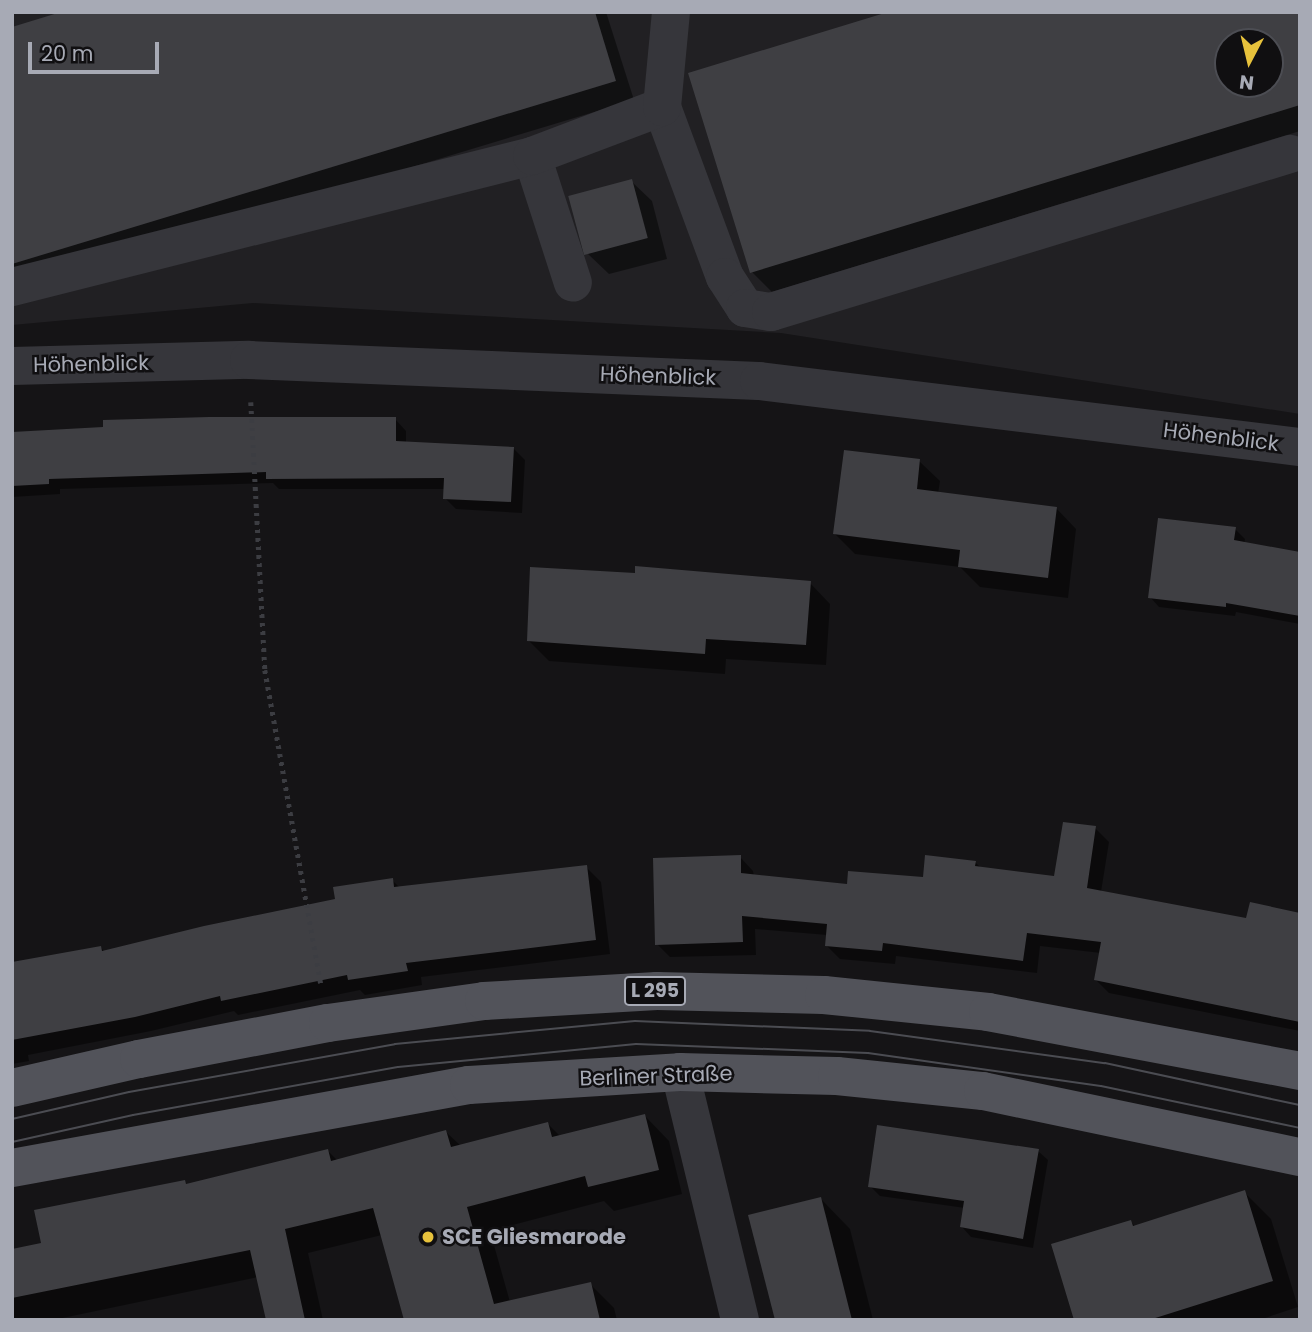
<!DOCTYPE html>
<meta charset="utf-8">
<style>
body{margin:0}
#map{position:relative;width:1312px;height:1332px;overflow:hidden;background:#151416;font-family:Poppins,sans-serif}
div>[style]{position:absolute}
.built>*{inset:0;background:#212023}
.shadow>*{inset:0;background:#0007}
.building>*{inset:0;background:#3f3f43;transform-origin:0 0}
.path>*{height:4.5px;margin-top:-2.25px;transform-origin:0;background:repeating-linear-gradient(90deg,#3c3d42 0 3.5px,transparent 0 8.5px)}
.minor>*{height:38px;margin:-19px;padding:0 19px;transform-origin:19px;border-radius:19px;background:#36363b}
.major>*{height:38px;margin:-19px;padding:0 19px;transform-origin:19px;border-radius:19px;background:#52535a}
.tram>*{height:2px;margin:-1px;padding:0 1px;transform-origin:1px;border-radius:1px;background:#4b4c52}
.dots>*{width:19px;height:19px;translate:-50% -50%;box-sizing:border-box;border:4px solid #100f11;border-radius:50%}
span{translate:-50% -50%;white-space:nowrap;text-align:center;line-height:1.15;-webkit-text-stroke:5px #100f11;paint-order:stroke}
.shield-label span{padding:2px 5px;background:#100f11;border:2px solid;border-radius:5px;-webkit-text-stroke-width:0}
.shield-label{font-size:19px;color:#a7aab5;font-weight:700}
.street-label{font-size:21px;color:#a7aab5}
.poi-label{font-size:21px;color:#a7aab5;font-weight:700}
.left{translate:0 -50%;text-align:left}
.frame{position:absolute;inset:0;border:14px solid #a7aab5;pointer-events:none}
.north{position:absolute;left:1214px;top:28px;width:70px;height:70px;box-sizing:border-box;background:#100f11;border:2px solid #4c4d53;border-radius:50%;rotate:187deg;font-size:19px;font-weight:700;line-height:28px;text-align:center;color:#a7aab5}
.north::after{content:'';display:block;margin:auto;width:24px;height:32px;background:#e7c23c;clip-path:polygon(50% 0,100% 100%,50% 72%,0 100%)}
.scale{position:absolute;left:28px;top:42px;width:131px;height:32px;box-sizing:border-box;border:4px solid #a7aab5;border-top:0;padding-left:9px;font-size:21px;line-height:24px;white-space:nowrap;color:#a7aab5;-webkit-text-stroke:5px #100f11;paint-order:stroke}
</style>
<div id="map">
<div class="built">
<i style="clip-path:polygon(evenodd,12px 12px,1300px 12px,1300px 414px,781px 333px,253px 303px,12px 325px,12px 12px,1228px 42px,1270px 42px,1270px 84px,1228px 84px,1228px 42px)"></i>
</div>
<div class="shadow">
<i style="clip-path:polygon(75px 12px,606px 12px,634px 100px,12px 288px,12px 32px)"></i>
<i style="clip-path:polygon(evenodd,894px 12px,1300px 12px,1300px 131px,772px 292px,752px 272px,894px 12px,1228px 42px,1270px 42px,1270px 84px,1228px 84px,1228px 42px)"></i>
<i style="clip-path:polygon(631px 181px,652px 201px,667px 259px,609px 274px,588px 254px)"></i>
<i style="clip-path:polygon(395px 419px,406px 431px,406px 443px,513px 448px,525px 460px,522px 513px,456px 509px,445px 498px,445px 489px,279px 489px,273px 483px,60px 489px,60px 494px,12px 497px,12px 433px)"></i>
<i style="clip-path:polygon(919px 461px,940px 481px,938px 494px,1056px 508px,1076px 529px,1068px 598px,980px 587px,960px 567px,855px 554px,835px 534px)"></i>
<i style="clip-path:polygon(1235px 529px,1245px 539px,1244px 544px,1300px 554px,1300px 624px,1236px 612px,1235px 616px,1159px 607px,1150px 597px)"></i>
<i style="clip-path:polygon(810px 583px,830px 604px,826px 665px,726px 659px,725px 674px,549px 661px,528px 640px)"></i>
<i style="clip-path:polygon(1095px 828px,1109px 842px,1101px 892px,1300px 959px,1300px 1031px,1109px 993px,1096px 980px,1101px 953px,1040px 946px,1037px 973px,896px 956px,895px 964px,840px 959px,827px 946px,827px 935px,755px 929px,756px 955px,670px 957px,657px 944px,740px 857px,753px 871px,754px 876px,848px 886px,924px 879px,975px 862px,981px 868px,1056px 877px)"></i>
<i style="clip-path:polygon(586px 867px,601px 882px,610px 954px,421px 977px,422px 985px,365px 995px,360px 990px,238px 1015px,234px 1011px,151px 1031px,28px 1055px,29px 1061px,12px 1064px,12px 977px,100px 947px,105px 952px,337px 901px,392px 880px,400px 888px)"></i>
<i style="clip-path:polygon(645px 1116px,669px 1141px,682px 1194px,614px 1211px,604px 1201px,490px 1231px,510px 1302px,590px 1284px,614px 1308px,617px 1320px,405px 1320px,382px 1235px,308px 1253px,323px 1320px,268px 1320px,258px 1277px,53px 1320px,12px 1320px,12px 1251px,43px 1244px,184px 1182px,188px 1185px,328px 1151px,338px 1161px,446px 1132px,461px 1146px,548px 1124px,561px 1137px)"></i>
<i style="clip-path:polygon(1038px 1151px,1048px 1160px,1033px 1248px,971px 1237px,962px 1227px,965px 1208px,880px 1196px,870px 1186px)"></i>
<i style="clip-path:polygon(1244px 1192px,1271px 1219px,1298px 1307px,1259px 1320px,1075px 1320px,1131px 1222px,1136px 1227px)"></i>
<i style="clip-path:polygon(821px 1199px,850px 1229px,873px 1320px,776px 1320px)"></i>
</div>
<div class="building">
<i style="clip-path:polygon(61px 12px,595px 12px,616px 81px,12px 264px,12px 27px)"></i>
<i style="clip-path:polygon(evenodd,888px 12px,1300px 12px,1300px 105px,750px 273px,688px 73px,888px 12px,1228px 42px,1270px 42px,1270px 84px,1228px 84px,1228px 42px)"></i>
<i style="left:632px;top:179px;width:61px;height:66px;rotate:75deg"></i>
<i style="clip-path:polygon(209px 417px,396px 417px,396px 441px,514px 447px,511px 502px,443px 499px,444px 478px,266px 479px,266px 472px,49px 479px,49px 484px,12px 486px,12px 432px,103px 427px,103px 420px)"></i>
<i style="clip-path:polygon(844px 450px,920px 459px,917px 489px,1057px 507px,1048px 578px,958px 567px,960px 550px,833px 534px)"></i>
<i style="clip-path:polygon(1158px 518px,1236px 527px,1234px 540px,1300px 552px,1300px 616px,1226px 603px,1226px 607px,1148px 598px)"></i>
<i style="clip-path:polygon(635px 566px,811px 581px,806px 645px,706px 639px,705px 654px,527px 641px,530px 567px,635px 573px)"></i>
<i style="clip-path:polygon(1063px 822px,1096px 826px,1087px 888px,1246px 918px,1250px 902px,1300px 913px,1300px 1022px,1094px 980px,1101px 942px,1027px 933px,1023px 961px,883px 943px,882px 951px,825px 946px,827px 924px,742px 916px,743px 942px,655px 945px,653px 858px,741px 855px,741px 873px,847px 884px,848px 871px,923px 877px,925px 855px,976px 861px,975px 866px,1054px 876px)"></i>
<i style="clip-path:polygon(587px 865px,596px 940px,406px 963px,408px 971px,348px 980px,347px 975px,221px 1001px,220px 996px,135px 1017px,12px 1040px,12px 962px,101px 946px,102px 951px,204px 926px,335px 899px,333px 887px,393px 878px,394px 887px)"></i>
<i style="clip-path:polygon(645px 1114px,659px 1170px,588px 1187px,585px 1176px,467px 1207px,494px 1304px,591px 1282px,600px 1320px,404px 1320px,373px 1208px,285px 1229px,305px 1320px,266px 1320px,250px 1250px,12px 1298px,12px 1249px,41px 1243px,34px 1210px,185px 1180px,186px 1184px,328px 1149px,331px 1161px,446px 1130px,451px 1147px,548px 1122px,552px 1137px)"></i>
<i style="clip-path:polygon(877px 1125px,1039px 1149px,1023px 1239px,960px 1227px,964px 1201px,868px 1187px)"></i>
<i style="clip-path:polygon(1245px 1190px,1273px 1281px,1149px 1320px,1074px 1320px,1051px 1244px,1131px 1220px,1133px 1226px)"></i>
<i style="clip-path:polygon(821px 1197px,852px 1320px,775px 1320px,748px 1215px)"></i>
</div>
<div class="path">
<i style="left:251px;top:402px;width:268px;rotate:87deg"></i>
<i style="left:265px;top:670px;width:318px;rotate:79.9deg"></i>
</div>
<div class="minor">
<i style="left:662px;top:107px;width:181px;rotate:69.7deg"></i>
<i style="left:725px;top:277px;width:37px;rotate:57deg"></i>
<i style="left:745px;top:308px;width:26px;rotate:9deg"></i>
<i style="left:771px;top:312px;width:543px;rotate:-16.93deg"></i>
<i style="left:532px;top:156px;width:133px;rotate:72.1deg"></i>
<i style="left:12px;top:287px;width:536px;rotate:-14.14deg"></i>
<i style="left:532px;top:156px;width:139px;rotate:-20.7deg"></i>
<i style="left:662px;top:107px;width:95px;rotate:-84.6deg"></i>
<i style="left:12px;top:366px;width:237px;rotate:-1.5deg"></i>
<i style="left:249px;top:360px;width:510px;rotate:2.36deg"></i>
<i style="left:759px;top:381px;width:545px;rotate:6.96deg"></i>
<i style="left:680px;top:1072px;width:255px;rotate:76.4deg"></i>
</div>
<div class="major">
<i style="left:12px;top:1088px;width:130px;rotate:-12.9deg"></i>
<i style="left:139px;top:1059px;width:192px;rotate:-10.8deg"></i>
<i style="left:328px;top:1023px;width:158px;rotate:-8deg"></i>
<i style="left:484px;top:1001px;width:173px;rotate:-3.3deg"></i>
<i style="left:657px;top:991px;width:167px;rotate:1.4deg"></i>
<i style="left:824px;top:995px;width:165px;rotate:5.9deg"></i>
<i style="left:988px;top:1012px;width:318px;rotate:10.7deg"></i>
<i style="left:12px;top:1168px;width:464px;rotate:-10.3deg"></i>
<i style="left:469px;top:1085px;width:211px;rotate:-3.5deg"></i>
<i style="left:680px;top:1072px;width:157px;rotate:1.5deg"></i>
<i style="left:837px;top:1076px;width:147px;rotate:5.9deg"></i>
<i style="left:983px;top:1091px;width:324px;rotate:11.8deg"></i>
</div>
<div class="tram">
<i style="left:12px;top:1119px;width:120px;rotate:-13deg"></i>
<i style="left:129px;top:1092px;width:270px;rotate:-10.2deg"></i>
<i style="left:395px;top:1044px;width:241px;rotate:-5.5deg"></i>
<i style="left:635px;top:1021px;width:235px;rotate:2.4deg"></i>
<i style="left:870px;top:1031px;width:237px;rotate:7.8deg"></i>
<i style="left:1105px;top:1063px;width:199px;rotate:12.2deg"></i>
<i style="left:12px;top:1142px;width:124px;rotate:-12.6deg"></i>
<i style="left:133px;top:1115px;width:269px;rotate:-10.3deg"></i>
<i style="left:398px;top:1067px;width:239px;rotate:-5.5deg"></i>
<i style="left:636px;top:1044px;width:232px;rotate:2.2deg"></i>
<i style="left:868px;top:1053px;width:235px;rotate:8.1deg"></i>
<i style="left:1101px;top:1086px;width:203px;rotate:11.9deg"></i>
</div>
<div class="dots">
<i style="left:428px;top:1237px;background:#e7c23c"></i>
</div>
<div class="shield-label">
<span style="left:655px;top:991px">L 295</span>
</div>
<div class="street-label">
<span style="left:91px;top:364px;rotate:-1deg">Höhenblick</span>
<span style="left:658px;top:376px;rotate:2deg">Höhenblick</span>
<span style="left:1221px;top:437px;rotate:7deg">Höhenblick</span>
<span style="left:656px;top:1076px;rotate:-2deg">Berliner Straße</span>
</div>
<div class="poi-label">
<span class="left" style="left:442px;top:1237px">SCE Gliesmarode</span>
</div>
<div class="frame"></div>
<div class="north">N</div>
<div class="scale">20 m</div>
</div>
